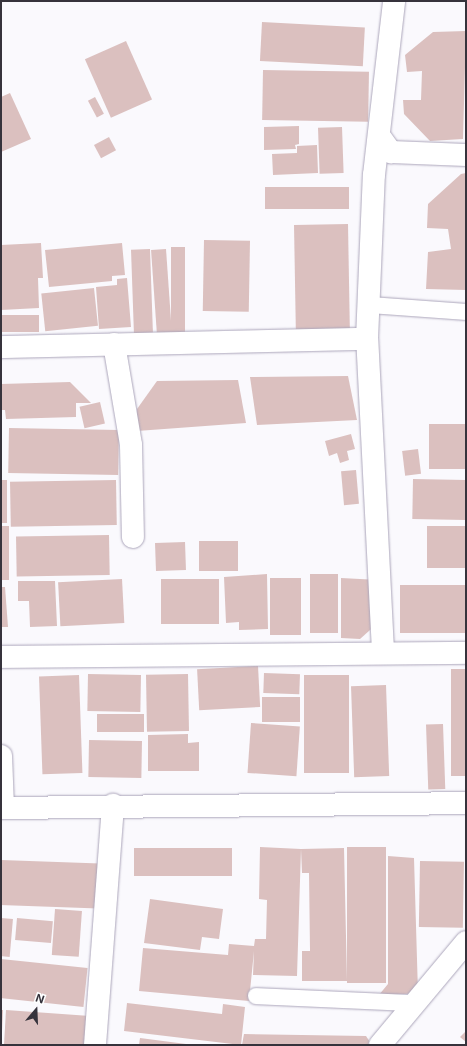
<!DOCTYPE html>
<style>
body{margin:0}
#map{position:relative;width:467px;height:1046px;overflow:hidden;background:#faf9fd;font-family:Inter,sans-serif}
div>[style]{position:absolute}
.building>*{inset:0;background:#dbc0bf;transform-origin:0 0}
.roads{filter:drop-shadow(0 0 1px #aca6bb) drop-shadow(0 0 1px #aca6bb)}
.lane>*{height:16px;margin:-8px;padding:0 8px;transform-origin:8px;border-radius:8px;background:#fff}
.street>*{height:22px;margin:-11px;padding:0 11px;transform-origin:11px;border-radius:11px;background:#fff}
span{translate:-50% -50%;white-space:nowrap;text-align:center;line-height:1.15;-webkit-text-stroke:3px #fff;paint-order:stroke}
.frame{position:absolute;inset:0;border:2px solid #36333c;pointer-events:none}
.north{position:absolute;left:16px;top:990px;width:40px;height:40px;-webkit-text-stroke:3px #fff;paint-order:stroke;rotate:19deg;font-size:11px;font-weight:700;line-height:16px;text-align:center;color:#36333c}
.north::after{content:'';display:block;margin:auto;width:14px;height:18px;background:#36333c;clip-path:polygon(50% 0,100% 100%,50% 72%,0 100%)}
</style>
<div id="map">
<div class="building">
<i style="left:262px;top:22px;width:103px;height:39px;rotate:3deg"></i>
<i style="clip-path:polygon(466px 31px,463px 139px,430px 141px,404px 114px,403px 100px,421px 100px,422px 71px,407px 72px,405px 55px,433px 32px)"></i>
<i style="left:126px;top:41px;width:64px;height:45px;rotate:66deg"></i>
<i style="left:263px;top:70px;width:106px;height:50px;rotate:1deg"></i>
<i style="clip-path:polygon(10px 93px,31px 139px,1px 152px,1px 97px)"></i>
<i style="left:95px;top:97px;width:19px;height:8px;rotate:62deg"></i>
<i style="clip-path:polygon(299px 126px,299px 144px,295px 145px,296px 149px,264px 150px,264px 127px)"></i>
<i style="left:342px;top:127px;width:46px;height:24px;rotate:88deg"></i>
<i style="left:109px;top:137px;width:15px;height:17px;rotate:62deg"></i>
<i style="clip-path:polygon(317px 145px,318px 173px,273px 175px,272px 154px,297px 153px,297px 146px)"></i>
<i style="clip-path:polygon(466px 173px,466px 290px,426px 289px,428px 252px,451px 249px,448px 229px,427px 228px,428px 204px,461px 174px)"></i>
<i style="left:349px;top:187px;width:22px;height:84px;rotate:90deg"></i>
<i style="left:348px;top:224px;width:109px;height:54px;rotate:89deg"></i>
<i style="left:204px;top:240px;width:46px;height:71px;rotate:1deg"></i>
<i style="clip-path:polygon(41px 243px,43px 278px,38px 278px,39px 308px,1px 310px,1px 245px)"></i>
<i style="clip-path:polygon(122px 243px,125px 275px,112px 276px,112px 281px,49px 287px,45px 250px)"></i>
<i style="left:171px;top:247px;width:14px;height:88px"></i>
<i style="left:150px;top:249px;width:84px;height:19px;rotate:88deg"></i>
<i style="left:166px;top:249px;width:84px;height:15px;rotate:86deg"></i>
<i style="clip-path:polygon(127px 278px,131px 327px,99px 329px,96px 287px,117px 285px,117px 279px)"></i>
<i style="left:94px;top:288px;width:38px;height:53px;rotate:84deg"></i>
<i style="left:1px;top:315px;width:38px;height:17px"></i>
<i style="clip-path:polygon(348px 376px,357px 420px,257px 425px,250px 377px)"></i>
<i style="clip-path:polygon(238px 380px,246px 423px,137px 431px,137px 409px,157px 381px)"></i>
<i style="clip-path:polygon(70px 382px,91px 403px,76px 403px,76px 417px,6px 419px,5px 410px,1px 410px,1px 384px)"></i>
<i style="left:100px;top:402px;width:22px;height:21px;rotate:77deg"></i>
<i style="left:429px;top:424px;width:37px;height:45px"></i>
<i style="left:9px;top:428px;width:110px;height:45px;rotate:1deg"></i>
<i style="clip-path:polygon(351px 434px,355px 449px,347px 451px,349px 460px,340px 463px,337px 453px,329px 456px,325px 441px)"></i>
<i style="left:418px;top:449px;width:25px;height:16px;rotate:83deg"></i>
<i style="left:356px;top:470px;width:34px;height:15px;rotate:85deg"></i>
<i style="left:413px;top:479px;width:53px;height:40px;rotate:1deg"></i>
<i style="left:1px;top:480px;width:6px;height:43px"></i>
<i style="left:116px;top:480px;width:45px;height:106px;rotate:89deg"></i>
<i style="left:1px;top:526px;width:8px;height:54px"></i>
<i style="left:466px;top:526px;width:42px;height:39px;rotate:90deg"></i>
<i style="left:109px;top:535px;width:40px;height:93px;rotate:89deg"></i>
<i style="left:199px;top:541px;width:39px;height:30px"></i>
<i style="left:185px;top:542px;width:28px;height:30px;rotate:88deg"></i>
<i style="clip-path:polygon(267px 574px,268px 629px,239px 630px,239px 622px,226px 623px,224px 577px)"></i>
<i style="left:310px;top:574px;width:28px;height:59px"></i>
<i style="left:270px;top:578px;width:31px;height:57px"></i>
<i style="clip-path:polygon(341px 578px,379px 580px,379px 622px,360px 639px,341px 638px)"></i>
<i style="left:122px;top:579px;width:44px;height:64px;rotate:87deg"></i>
<i style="left:161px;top:579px;width:58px;height:45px"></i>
<i style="clip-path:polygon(18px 581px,55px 581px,57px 626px,30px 627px,29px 601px,18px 601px)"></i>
<i style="left:466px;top:585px;width:48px;height:66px;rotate:90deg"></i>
<i style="clip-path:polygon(1px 587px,5px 587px,8px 627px,1px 627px)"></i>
<i style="left:258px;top:666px;width:41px;height:61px;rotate:87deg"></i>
<i style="left:451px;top:669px;width:15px;height:107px"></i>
<i style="left:264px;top:673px;width:36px;height:20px;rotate:2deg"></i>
<i style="left:88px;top:674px;width:53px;height:37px;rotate:1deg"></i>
<i style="left:188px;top:674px;width:57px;height:42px;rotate:89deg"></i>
<i style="left:79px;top:675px;width:98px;height:40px;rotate:88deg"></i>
<i style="left:304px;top:675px;width:45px;height:98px"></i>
<i style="left:386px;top:685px;width:91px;height:35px;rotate:88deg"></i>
<i style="left:262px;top:697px;width:38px;height:25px"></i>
<i style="left:144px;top:714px;width:18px;height:47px;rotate:90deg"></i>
<i style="left:251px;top:723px;width:49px;height:50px;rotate:4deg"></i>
<i style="left:443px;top:724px;width:65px;height:17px;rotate:88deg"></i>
<i style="clip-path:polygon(188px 734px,188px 743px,199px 742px,199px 771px,148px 771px,148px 735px)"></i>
<i style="left:89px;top:740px;width:53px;height:37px;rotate:1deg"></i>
<i style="clip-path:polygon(260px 847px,301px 849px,297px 976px,253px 975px,254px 951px,249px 1001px,139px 991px,143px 948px,228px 955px,229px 944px,254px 946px,255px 939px,266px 939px,267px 900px,259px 899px)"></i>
<i style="left:347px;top:847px;width:39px;height:136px"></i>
<i style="left:134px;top:848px;width:98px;height:28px"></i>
<i style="clip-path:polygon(344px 848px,347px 981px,302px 981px,302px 951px,310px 951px,309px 873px,302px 873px,301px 849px)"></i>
<i style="clip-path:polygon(388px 856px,414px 858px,418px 993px,378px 996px,388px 984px)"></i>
<i style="left:1px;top:860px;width:99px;height:45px;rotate:2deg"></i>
<i style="left:420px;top:861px;width:44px;height:66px;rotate:1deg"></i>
<i style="clip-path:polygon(150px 899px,223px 909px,219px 939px,202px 937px,200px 950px,144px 943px)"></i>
<i style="left:55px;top:909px;width:27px;height:46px;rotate:4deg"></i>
<i style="left:1px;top:918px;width:12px;height:38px;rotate:5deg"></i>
<i style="left:17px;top:918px;width:36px;height:22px;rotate:5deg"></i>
<i style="left:1px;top:959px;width:87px;height:39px;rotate:6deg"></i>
<i style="clip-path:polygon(127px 1003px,222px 1014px,223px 1004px,245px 1007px,241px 1045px,124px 1031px)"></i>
<i style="clip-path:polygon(1px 1010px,3px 1010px,2px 1032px,1px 1032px)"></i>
<i style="clip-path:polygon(6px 1010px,90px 1016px,88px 1045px,4px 1045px)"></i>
<i style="clip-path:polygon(466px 1031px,466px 1042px,460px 1037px)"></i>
<i style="clip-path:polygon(244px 1034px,366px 1036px,372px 1045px,242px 1045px)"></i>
<i style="clip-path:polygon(140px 1038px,186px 1044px,186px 1045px,139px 1045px)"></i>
</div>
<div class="roads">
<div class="lane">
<i style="left:371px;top:305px;width:95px;rotate:4.2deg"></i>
<i style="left:256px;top:996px;width:157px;rotate:2.6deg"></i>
</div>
<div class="street">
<i style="left:380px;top:137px;width:19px;rotate:54deg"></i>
<i style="left:391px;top:152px;width:75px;rotate:2.3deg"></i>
<i style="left:114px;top:344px;width:102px;rotate:80.4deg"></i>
<i style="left:131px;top:445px;width:92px;rotate:88.8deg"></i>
<i style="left:1px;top:347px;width:366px;rotate:-1.3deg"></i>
<i style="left:383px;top:651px;width:312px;rotate:-92.9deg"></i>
<i style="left:367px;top:339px;width:164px;rotate:-87.6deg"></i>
<i style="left:374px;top:175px;width:175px;rotate:-83.4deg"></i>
<i style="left:1px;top:657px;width:465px;rotate:-0.5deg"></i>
<i style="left:1px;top:756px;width:52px;rotate:87.8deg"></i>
<i style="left:1px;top:808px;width:465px;rotate:-0.6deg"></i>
<i style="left:95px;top:1045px;width:241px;rotate:-85.7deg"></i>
<i style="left:380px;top:1045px;width:134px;rotate:-50.1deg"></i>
</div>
</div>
<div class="frame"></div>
<div class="north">N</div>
</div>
